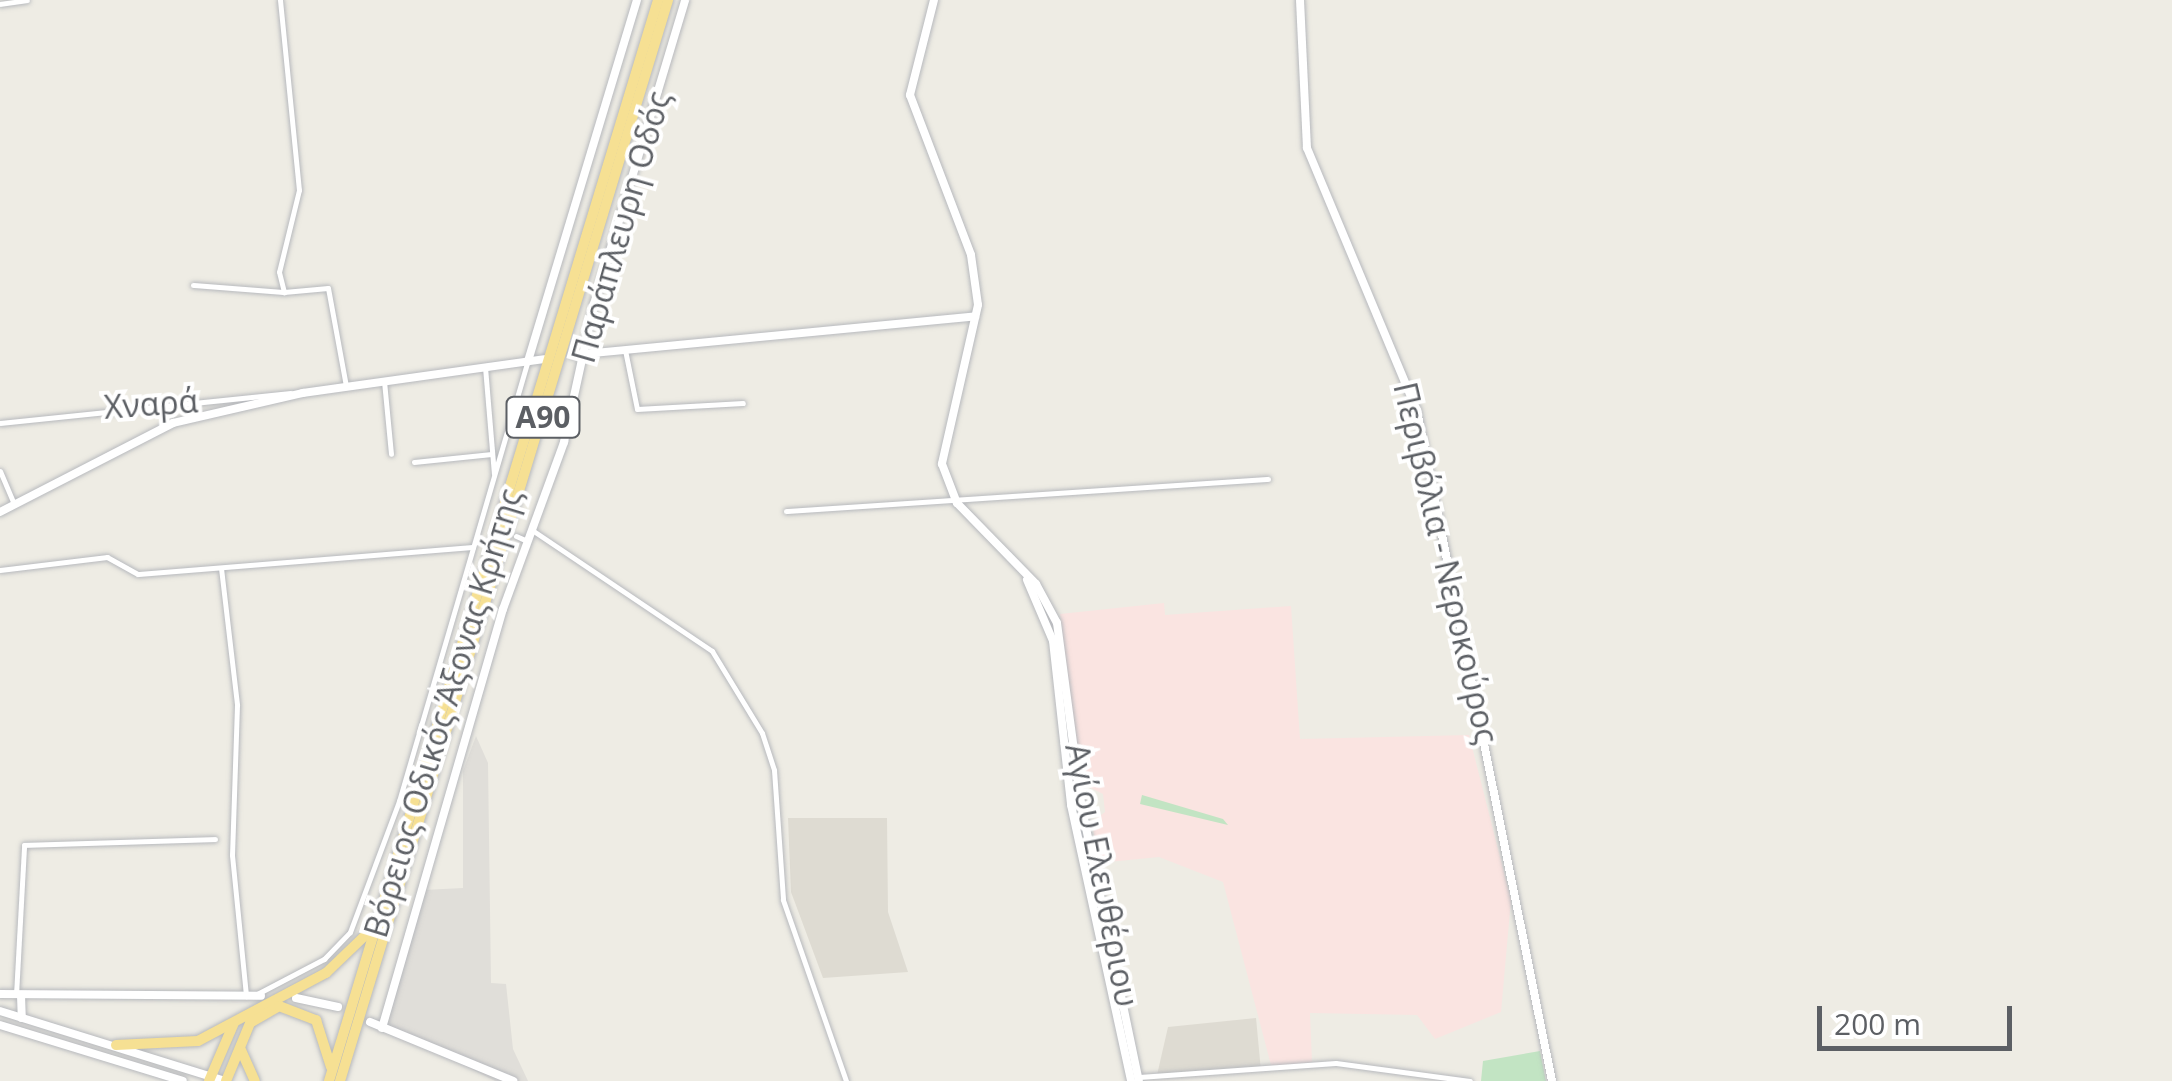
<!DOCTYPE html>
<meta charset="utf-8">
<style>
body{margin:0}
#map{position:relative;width:2172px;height:1081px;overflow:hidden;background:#eeece4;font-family:"Open Sans",sans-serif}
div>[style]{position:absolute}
.industrial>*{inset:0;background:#e0ded9}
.education>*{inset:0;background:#dedbd2}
.medical>*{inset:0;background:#fae4e1}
.green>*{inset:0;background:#c2e4c3}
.roads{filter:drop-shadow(0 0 2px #b7b9bd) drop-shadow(0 0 2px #b7b9bd)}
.minor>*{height:5px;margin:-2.5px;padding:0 2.5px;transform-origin:2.5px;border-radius:2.5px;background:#fff}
.tertiary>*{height:8px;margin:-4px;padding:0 4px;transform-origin:4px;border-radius:4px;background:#fff}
.secondary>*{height:8px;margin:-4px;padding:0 4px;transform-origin:4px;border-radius:4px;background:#fff}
.motorway>*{height:10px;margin:-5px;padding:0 5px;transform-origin:5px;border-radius:5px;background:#f6e093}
span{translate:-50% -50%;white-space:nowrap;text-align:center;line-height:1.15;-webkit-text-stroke:8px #fff;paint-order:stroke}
.shield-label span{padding:2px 8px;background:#fff;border:2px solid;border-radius:8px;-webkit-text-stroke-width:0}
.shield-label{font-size:30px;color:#5c5f64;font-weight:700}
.street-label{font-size:32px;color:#5c5f64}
.scale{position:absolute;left:1817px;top:1006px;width:195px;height:45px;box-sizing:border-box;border:5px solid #5c5f64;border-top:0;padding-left:12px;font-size:30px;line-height:35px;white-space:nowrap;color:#5c5f64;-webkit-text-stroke:8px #fff;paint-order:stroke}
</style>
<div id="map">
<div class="industrial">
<i style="clip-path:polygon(476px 736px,488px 763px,491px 983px,506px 984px,513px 1049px,528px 1081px,495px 1081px,387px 1026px,423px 890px,463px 888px,463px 771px)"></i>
</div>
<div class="education">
<i style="clip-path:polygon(788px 818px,887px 818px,888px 912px,908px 972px,823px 978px,791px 892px)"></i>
<i style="clip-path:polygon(1256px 1018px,1261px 1071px,1157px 1075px,1168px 1027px)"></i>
</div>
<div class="medical">
<i style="clip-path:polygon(1164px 603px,1165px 615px,1291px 606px,1300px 739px,1469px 735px,1511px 900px,1501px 1012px,1435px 1039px,1417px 1015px,1310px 1013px,1312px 1062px,1272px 1069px,1223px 882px,1159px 857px,1098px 863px,1092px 822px,1105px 812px,1103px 794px,1081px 783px,1060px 614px)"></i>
</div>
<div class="green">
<i style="clip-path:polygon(1142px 795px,1223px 819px,1228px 825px,1140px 804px)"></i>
<i style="clip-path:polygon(1540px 1051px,1546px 1081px,1481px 1081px,1483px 1061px)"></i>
</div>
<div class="roads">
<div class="minor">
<i style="left:280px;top:0;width:191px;rotate:84.3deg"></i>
<i style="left:299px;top:190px;width:84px;rotate:103.7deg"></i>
<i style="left:279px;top:272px;width:21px;rotate:76deg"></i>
<i style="left:284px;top:292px;width:44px;rotate:-5.2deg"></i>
<i style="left:328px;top:288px;width:100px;rotate:79.6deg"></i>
<i style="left:0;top:4px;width:27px;rotate:-8deg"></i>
<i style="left:193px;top:285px;width:91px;rotate:4.4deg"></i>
<i style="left:625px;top:350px;width:60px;rotate:78.5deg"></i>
<i style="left:637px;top:409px;width:106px;rotate:-3.2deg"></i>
<i style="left:485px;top:367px;width:107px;rotate:85.2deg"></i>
<i style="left:384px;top:381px;width:73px;rotate:84.5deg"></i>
<i style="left:0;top:423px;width:292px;rotate:-5.9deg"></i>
<i style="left:414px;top:462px;width:78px;rotate:-5.9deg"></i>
<i style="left:0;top:471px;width:36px;rotate:67deg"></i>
<i style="left:786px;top:511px;width:483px;rotate:-3.8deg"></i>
<i style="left:532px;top:530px;width:217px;rotate:33.9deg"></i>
<i style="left:712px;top:651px;width:96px;rotate:58.6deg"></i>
<i style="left:762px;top:733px;width:39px;rotate:72deg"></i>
<i style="left:774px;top:770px;width:130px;rotate:86deg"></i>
<i style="left:783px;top:900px;width:192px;rotate:70.8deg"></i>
<i style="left:516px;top:536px;width:12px;rotate:24deg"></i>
<i style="left:221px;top:568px;width:138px;rotate:83.3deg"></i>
<i style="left:237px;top:705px;width:150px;rotate:91.9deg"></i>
<i style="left:232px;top:855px;width:142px;rotate:84.3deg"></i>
<i style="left:0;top:570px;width:108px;rotate:-6.9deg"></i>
<i style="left:107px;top:557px;width:35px;rotate:29deg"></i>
<i style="left:138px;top:574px;width:336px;rotate:-4.6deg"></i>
<i style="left:257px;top:994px;width:76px;rotate:-27.6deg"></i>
<i style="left:324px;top:959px;width:37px;rotate:-46deg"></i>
<i style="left:350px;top:932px;width:140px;rotate:-69.5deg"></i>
<i style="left:399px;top:801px;width:459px;rotate:-73.7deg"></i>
<i style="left:16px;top:995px;width:150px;rotate:-86.9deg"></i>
<i style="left:24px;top:845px;width:191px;rotate:-1.8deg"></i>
<i style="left:1139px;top:1077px;width:197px;rotate:-4.1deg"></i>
<i style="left:1336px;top:1063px;width:135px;rotate:7.7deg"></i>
</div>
<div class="tertiary">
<i style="left:573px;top:355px;width:404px;rotate:-5.5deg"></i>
<i style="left:528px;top:361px;width:377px;rotate:-73.2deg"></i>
<i style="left:0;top:512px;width:195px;rotate:-27.2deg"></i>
<i style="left:173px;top:423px;width:133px;rotate:-13deg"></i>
<i style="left:303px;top:393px;width:243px;rotate:-8deg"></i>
<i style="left:0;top:994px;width:261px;rotate:0.4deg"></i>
<i style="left:296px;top:998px;width:43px;rotate:12.1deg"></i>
<i style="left:370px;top:1022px;width:155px;rotate:22.4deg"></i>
<i style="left:382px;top:1028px;width:436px;rotate:-73.9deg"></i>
<i style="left:503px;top:609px;width:178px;rotate:-69.9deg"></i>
<i style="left:564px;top:442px;width:141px;rotate:-77.7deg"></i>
<i style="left:594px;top:304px;width:317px;rotate:-73.3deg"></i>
</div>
<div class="secondary">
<i style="left:934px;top:0;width:98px;rotate:104.2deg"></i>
<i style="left:910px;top:95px;width:171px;rotate:69.1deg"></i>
<i style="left:971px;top:255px;width:50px;rotate:82deg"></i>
<i style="left:978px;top:305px;width:163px;rotate:102.8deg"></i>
<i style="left:942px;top:464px;width:42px;rotate:69deg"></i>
<i style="left:957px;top:503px;width:113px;rotate:45.7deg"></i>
<i style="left:1036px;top:584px;width:44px;rotate:61.7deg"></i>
<i style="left:1057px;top:623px;width:183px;rotate:82.4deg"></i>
<i style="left:1081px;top:804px;width:283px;rotate:78.2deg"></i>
<i style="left:1300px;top:0;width:148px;rotate:87.3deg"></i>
<i style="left:1307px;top:148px;width:285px;rotate:67.3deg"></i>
<i style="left:1417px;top:411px;width:683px;rotate:78.61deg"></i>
<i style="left:1027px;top:580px;width:66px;rotate:66.9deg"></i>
<i style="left:1053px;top:641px;width:165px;rotate:83.7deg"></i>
<i style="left:1071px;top:805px;width:282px;rotate:77.7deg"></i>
<i style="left:21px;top:995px;width:23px;rotate:88deg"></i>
<i style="left:0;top:1011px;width:236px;rotate:17.3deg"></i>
<i style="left:0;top:1025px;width:191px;rotate:17deg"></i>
</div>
<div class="motorway">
<i style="left:116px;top:1045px;width:82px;rotate:-2.8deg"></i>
<i style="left:198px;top:1041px;width:145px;rotate:-28deg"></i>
<i style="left:326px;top:973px;width:69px;rotate:-43.8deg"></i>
<i style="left:241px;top:1050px;width:34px;rotate:66deg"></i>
<i style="left:209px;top:1081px;width:63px;rotate:-66.7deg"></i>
<i style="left:226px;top:1081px;width:63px;rotate:-67.5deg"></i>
<i style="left:250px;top:1023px;width:34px;rotate:-30deg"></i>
<i style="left:279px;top:1006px;width:40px;rotate:21deg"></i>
<i style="left:316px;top:1020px;width:49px;rotate:72.3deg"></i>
<i style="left:329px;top:1081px;width:1130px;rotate:-73.07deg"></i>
<i style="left:340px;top:1081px;width:1130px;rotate:-73.12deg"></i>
</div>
</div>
<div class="shield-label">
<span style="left:543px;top:417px">Α90</span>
</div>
<div class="street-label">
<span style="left:621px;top:227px;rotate:-74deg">Παράπλευρη Οδός</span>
<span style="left:151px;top:404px;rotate:-4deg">Χναρά</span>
<span style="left:1446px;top:563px;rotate:77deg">Περιβόλια - Νεροκούρος</span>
<span style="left:443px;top:713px;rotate:-73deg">Βόρειος Οδικός Άξονας Κρήτης</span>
<span style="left:1102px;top:875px;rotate:79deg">Αγίου Ελευθέριου</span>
</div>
<div class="scale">200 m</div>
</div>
